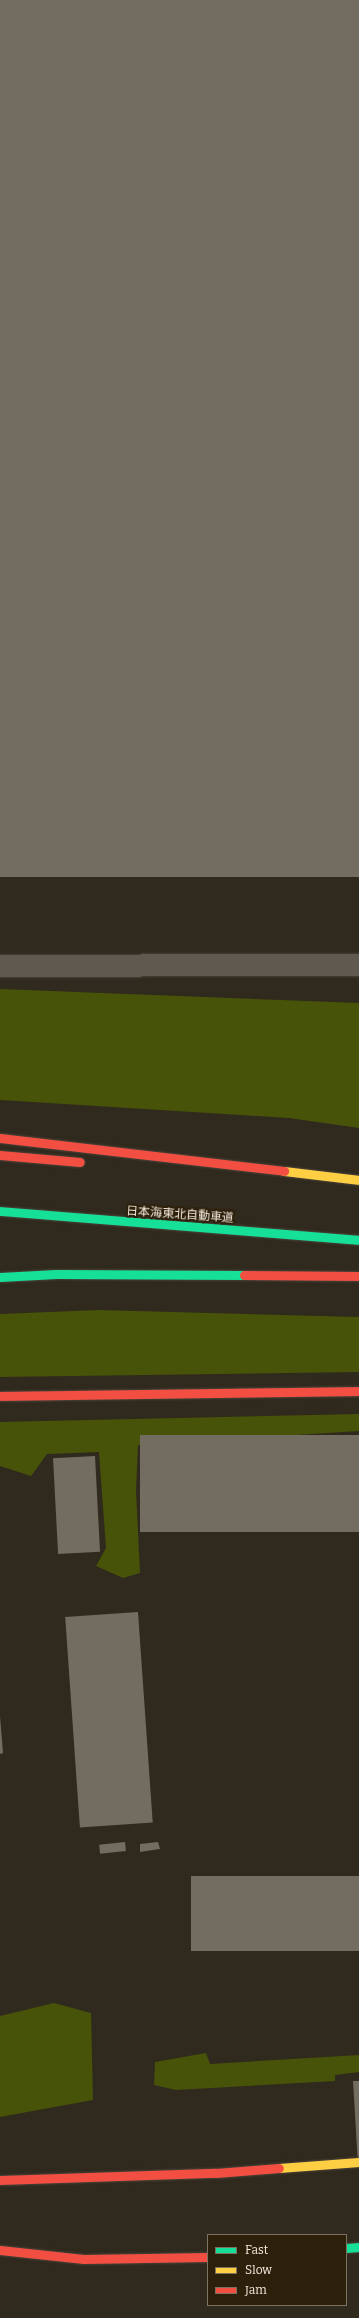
<!DOCTYPE html>
<meta charset="utf-8">
<style>
body{margin:0}
#map{position:relative;width:359px;height:2318px;overflow:hidden;background:#30291d;font-family:Bitter,"Noto Sans JP",serif}
div>[style]{position:absolute}
.forest>*{inset:0;background:#475308}
.building>*{inset:0;background:#726c61;transform-origin:0 0}
.roads{filter:drop-shadow(0 0 1px #4b453c) drop-shadow(0 0 1px #4b453c)}
.street>*{height:22px;margin:-11px;padding:0 11px;transform-origin:11px;border-radius:11px;background:#5f5950}
.fast>*{height:9px;margin:-4.5px;padding:0 4.5px;transform-origin:4.5px;border-radius:4.5px;background:#16e098}
.slow>*{height:9px;margin:-4.5px;padding:0 4.5px;transform-origin:4.5px;border-radius:4.5px;background:#ffcf43}
.jam>*{height:9px;margin:-4.5px;padding:0 4.5px;transform-origin:4.5px;border-radius:4.5px;background:#f24e42}
span{translate:-50% -50%;white-space:nowrap;text-align:center;line-height:1.15;-webkit-text-stroke:4px #2d200b;paint-order:stroke}
.street-label{font-size:12px;color:#f5ebdf}
.legend{position:absolute;left:207px;top:2234px;width:140px;height:72px;box-sizing:border-box;background:#2d200b;border:1px solid #7d7160;margin:0;padding:5px 7px;list-style:none;font-size:12px;color:#f5ebdf}
.legend li{display:flex;align-items:center;gap:8px;height:20px}
.legend b{width:20px;border:1px solid #7d7160}
</style>
<div id="map">
<div class="forest">
<i style="clip-path:polygon(0 989px,359px 1003px,359px 1128px,289px 1118px,0 1100px)"></i>
<i style="clip-path:polygon(98px 1310px,359px 1317px,359px 1372px,0 1377px,0 1314px)"></i>
<i style="clip-path:polygon(359px 1414px,359px 1431px,138px 1445px,136px 1491px,140px 1573px,123px 1578px,96px 1566px,106px 1548px,99px 1452px,47px 1454px,31px 1476px,0 1466px,0 1422px)"></i>
<i style="clip-path:polygon(54px 2003px,91px 2013px,93px 2100px,0 2117px,0 2016px)"></i>
<i style="clip-path:polygon(206px 2053px,210px 2064px,359px 2055px,359px 2072px,335px 2075px,335px 2081px,176px 2090px,154px 2085px,155px 2062px)"></i>
</div>
<div class="building">
<i style="left:0;top:0;width:359px;height:877px"></i>
<i style="left:359px;top:1435px;width:97px;height:219px;rotate:90deg"></i>
<i style="left:95px;top:1456px;width:96px;height:42px;rotate:87deg"></i>
<i style="left:138px;top:1612px;width:211px;height:73px;rotate:86deg"></i>
<i style="clip-path:polygon(0 1716px,3px 1753px,0 1754px)"></i>
<i style="left:125px;top:1842px;width:9px;height:26px;rotate:84deg"></i>
<i style="clip-path:polygon(158px 1842px,160px 1849px,140px 1852px,140px 1844px)"></i>
<i style="left:359px;top:1876px;width:75px;height:168px;rotate:90deg"></i>
<i style="clip-path:polygon(353px 2081px,359px 2081px,359px 2165px,358px 2165px)"></i>
</div>
<div class="roads">
<div class="street">
<i style="left:0;top:966px;width:359px;rotate:-0.2deg"></i>
</div>
<div class="fast">
<i style="left:0;top:1211px;width:360px;rotate:4.6deg"></i>
<i style="left:0;top:1277px;width:56px;rotate:-3.1deg"></i>
<i style="left:56px;top:1274px;width:188px;rotate:0.3deg"></i>
<i style="left:346px;top:2248px;width:13px;rotate:-4deg"></i>
</div>
<div class="slow">
<i style="left:284px;top:1171px;width:76px;rotate:6.8deg"></i>
<i style="left:279px;top:2168px;width:80px;rotate:-4.3deg"></i>
</div>
<div class="jam">
<i style="left:0;top:1138px;width:286px;rotate:6.6deg"></i>
<i style="left:0;top:1155px;width:80px;rotate:5deg"></i>
<i style="left:244px;top:1275px;width:115px;rotate:0.5deg"></i>
<i style="left:0;top:1396px;width:359px;rotate:-0.8deg"></i>
<i style="left:0;top:2180px;width:216px;rotate:-1.9deg"></i>
<i style="left:216px;top:2173px;width:63px;rotate:-4.5deg"></i>
<i style="left:0;top:2250px;width:84px;rotate:6.1deg"></i>
<i style="left:84px;top:2259px;width:124px;rotate:-0.9deg"></i>
</div>
</div>
<div class="street-label">
<span style="left:180px;top:1215px;rotate:4deg">日本海東北自動車道</span>
</div>
<ul class="legend">
<li><b style="height:5px;background:#16e098"></b>Fast</li>
<li><b style="height:5px;background:#ffcf43"></b>Slow</li>
<li><b style="height:5px;background:#f24e42"></b>Jam</li>
</ul>
</div>
